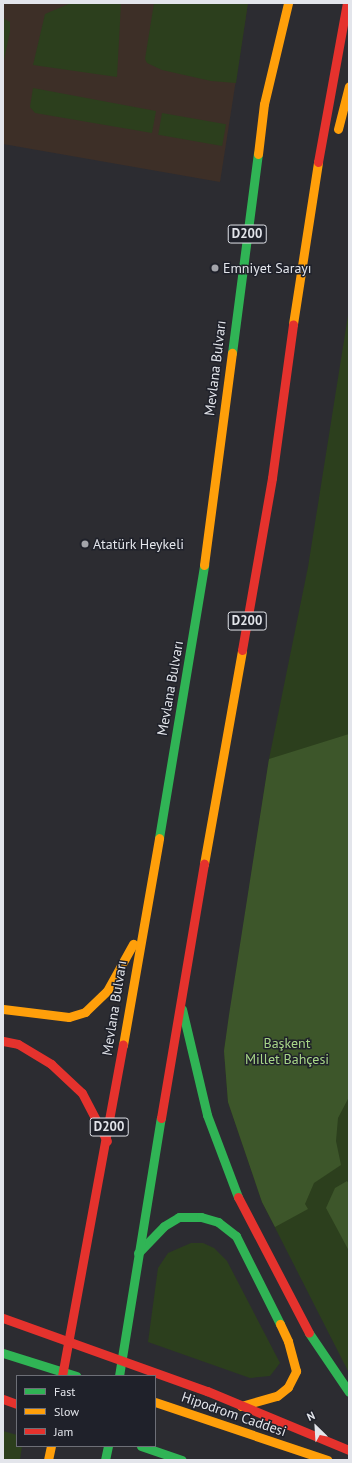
<!DOCTYPE html>
<meta charset="utf-8">
<style>
body{margin:0}
#map{position:relative;width:352px;height:1463px;overflow:hidden;background:#2c2c31;font-family:"PT Sans",sans-serif}
div>[style]{position:absolute}
.commercial>*{inset:0;background:#3d2f27}
.green>*{inset:0;background:#2c3f1d;transform-origin:0 0}
.forest>*{inset:0;background:#3d562a}
.fast>*{height:9px;margin:-4.5px;padding:0 4.5px;transform-origin:4.5px;border-radius:4.5px;background:#30b455}
.slow>*{height:9px;margin:-4.5px;padding:0 4.5px;transform-origin:4.5px;border-radius:4.5px;background:#ff9f0a}
.jam>*{height:9px;margin:-4.5px;padding:0 4.5px;transform-origin:4.5px;border-radius:4.5px;background:#e5322d}
.dots>*{width:11px;height:11px;translate:-50% -50%;box-sizing:border-box;border:2px solid #1f212a;border-radius:50%}
span{translate:-50% -50%;white-space:nowrap;text-align:center;line-height:1.15;-webkit-text-stroke:3px #1f212a;paint-order:stroke}
.shield-label span{padding:1px 3px;background:#1f212a;border:1px solid;border-radius:3px;-webkit-text-stroke-width:0}
.shield-label{font-size:13px;color:#e3e5eb;font-weight:700}
.poi-label{font-size:14px;color:#e3e5eb}
.left{translate:0 -50%;text-align:left}
.street-label{font-size:14px;color:#e3e5eb}
.park-label{font-size:14px;color:#a8d688}
.frame{position:absolute;inset:0;border:4px solid #e3e5eb;pointer-events:none}
.legend{position:absolute;left:16px;top:1375px;width:140px;height:72px;box-sizing:border-box;background:#1f212a;border:1px solid #6d6f77;margin:0;padding:5px 7px;list-style:none;font-size:12px;color:#e3e5eb}
.legend li{display:flex;align-items:center;gap:8px;height:20px}
.legend b{width:20px;border:1px solid #6d6f77}
.north{position:absolute;left:296px;top:1407px;width:40px;height:40px;-webkit-text-stroke:3px #1f212a;paint-order:stroke;rotate:335deg;font-size:11px;font-weight:700;line-height:16px;text-align:center;color:#e3e5eb}
.north::after{content:'';display:block;margin:auto;width:14px;height:18px;background:#e3e5eb;clip-path:polygon(50% 0,100% 100%,50% 72%,0 100%)}
</style>
<div id="map">
<div class="commercial">
<i style="clip-path:polygon(3px 3px,248px 3px,220px 182px,3px 144px)"></i>
</div>
<div class="green">
<i style="clip-path:polygon(71px 3px,121px 3px,117px 77px,33px 65px,45px 14px)"></i>
<i style="clip-path:polygon(154px 3px,248px 3px,236px 83px,211px 81px,162px 70px,147px 63px,145px 59px)"></i>
<i style="clip-path:polygon(3px 18px,10px 22px,10px 31px,3px 65px)"></i>
<i style="clip-path:polygon(33px 88px,156px 111px,152px 133px,35px 113px,30px 107px)"></i>
<i style="left:162px;top:113px;width:65px;height:22px;rotate:10deg"></i>
<i style="clip-path:polygon(349px 309px,349px 1373px,262px 1202px,228px 1102px,224px 1051px,269px 759px,308px 567px)"></i>
<i style="clip-path:polygon(191px 1243px,203px 1243px,214px 1248px,227px 1261px,280px 1363px,270px 1376px,250px 1378px,148px 1342px,158px 1268px,168px 1253px)"></i>
<i style="clip-path:polygon(3px 1431px,17px 1435px,17px 1446px,22px 1446px,20px 1460px,3px 1460px)"></i>
</div>
<div class="forest">
<i style="clip-path:polygon(349px 734px,349px 1097px,338px 1118px,336px 1141px,341px 1165px,314px 1183px,305px 1204px,308px 1209px,275px 1227px,262px 1202px,228px 1102px,224px 1051px,229px 1015px,269px 759px)"></i>
<i style="clip-path:polygon(347px 1181px,349px 1184px,349px 1251px,326px 1208px,335px 1188px)"></i>
</div>
<div class="fast">
<i style="left:232px;top:353px;width:201px;rotate:-82.6deg"></i>
<i style="left:159px;top:838px;width:277px;rotate:-80.6deg"></i>
<i style="left:182px;top:1009px;width:109px;rotate:76.7deg"></i>
<i style="left:207px;top:1115px;width:88px;rotate:69.3deg"></i>
<i style="left:138px;top:1253px;width:37px;rotate:-46deg"></i>
<i style="left:164px;top:1226px;width:17px;rotate:-31deg"></i>
<i style="left:179px;top:1217px;width:22px"></i>
<i style="left:201px;top:1217px;width:18px;rotate:16deg"></i>
<i style="left:218px;top:1222px;width:23px;rotate:38deg"></i>
<i style="left:236px;top:1236px;width:98px;rotate:63.4deg"></i>
<i style="left:309px;top:1333px;width:71px;rotate:55.9deg"></i>
<i style="left:3px;top:1353px;width:77px;rotate:17.5deg"></i>
<i style="left:119px;top:1376px;width:261px;rotate:-80.8deg"></i>
<i style="left:141px;top:1446px;width:43px;rotate:18.9deg"></i>
<i style="left:105px;top:1460px;width:14px;rotate:-78deg"></i>
</div>
<div class="slow">
<i style="left:338px;top:129px;width:44px;rotate:-75.7deg"></i>
<i style="left:258px;top:154px;width:50px;rotate:-83.2deg"></i>
<i style="left:264px;top:104px;width:104px;rotate:-76.6deg"></i>
<i style="left:293px;top:324px;width:164px;rotate:-81.2deg"></i>
<i style="left:204px;top:565px;width:214px;rotate:-82.5deg"></i>
<i style="left:204px;top:864px;width:217px;rotate:-79.9deg"></i>
<i style="left:3px;top:1009px;width:66px;rotate:6.9deg"></i>
<i style="left:69px;top:1017px;width:17px;rotate:-17deg"></i>
<i style="left:85px;top:1012px;width:30px;rotate:-44deg"></i>
<i style="left:107px;top:991px;width:54px;rotate:-61deg"></i>
<i style="left:123px;top:1045px;width:210px;rotate:-80.1deg"></i>
<i style="left:155px;top:1402px;width:182px;rotate:18.6deg"></i>
<i style="left:241px;top:1406px;width:37px;rotate:-16deg"></i>
<i style="left:277px;top:1396px;width:14px;rotate:-39deg"></i>
<i style="left:288px;top:1387px;width:18px;rotate:-63deg"></i>
<i style="left:296px;top:1371px;width:31px;rotate:-105deg"></i>
<i style="left:288px;top:1341px;width:19px;rotate:-115deg"></i>
<i style="left:48px;top:1460px;width:14px;rotate:-78deg"></i>
</div>
<div class="jam">
<i style="left:318px;top:162px;width:162px;rotate:-79.7deg"></i>
<i style="left:242px;top:650px;width:175px;rotate:-80.1deg"></i>
<i style="left:272px;top:478px;width:155px;rotate:-82.2deg"></i>
<i style="left:3px;top:1041px;width:15px;rotate:11deg"></i>
<i style="left:18px;top:1044px;width:39px;rotate:31deg"></i>
<i style="left:51px;top:1064px;width:42px;rotate:43.1deg"></i>
<i style="left:82px;top:1093px;width:54px;rotate:62.5deg"></i>
<i style="left:161px;top:1118px;width:258px;rotate:-80.4deg"></i>
<i style="left:238px;top:1197px;width:153px;rotate:62.4deg"></i>
<i style="left:3px;top:1318px;width:217px;rotate:19.7deg"></i>
<i style="left:207px;top:1391px;width:154px;rotate:22.6deg"></i>
<i style="left:62px;top:1376px;width:337px;rotate:-79.6deg"></i>
<i style="left:3px;top:1399px;width:15px;rotate:20deg"></i>
</div>
<div class="dots">
<i style="left:215px;top:268px;background:#a3a4aa"></i>
<i style="left:85px;top:544px;background:#a3a4aa"></i>
</div>
<div class="shield-label">
<span style="left:247px;top:234px">D200</span>
<span style="left:247px;top:621px">D200</span>
<span style="left:109px;top:1127px">D200</span>
</div>
<div class="poi-label">
<span class="left" style="left:223px;top:268px">Emniyet Sarayı</span>
<span class="left" style="left:93px;top:544px">Atatürk Heykeli</span>
</div>
<div class="street-label">
<span style="left:215px;top:368px;rotate:-83deg">Mevlana Bulvarı</span>
<span style="left:170px;top:688px;rotate:-80deg">Mevlana Bulvarı</span>
<span style="left:114px;top:1008px;rotate:-81deg">Mevlana Bulvarı</span>
<span style="left:234px;top:1414px;rotate:19deg">Hipodrom Caddesi</span>
</div>
<div class="park-label">
<span style="left:287px;top:1051px">Başkent<br>Millet Bahçesi</span>
</div>
<div class="frame"></div>
<ul class="legend">
<li><b style="height:5px;background:#30b455"></b>Fast</li>
<li><b style="height:5px;background:#ff9f0a"></b>Slow</li>
<li><b style="height:5px;background:#e5322d"></b>Jam</li>
</ul>
<div class="north">N</div>
</div>
